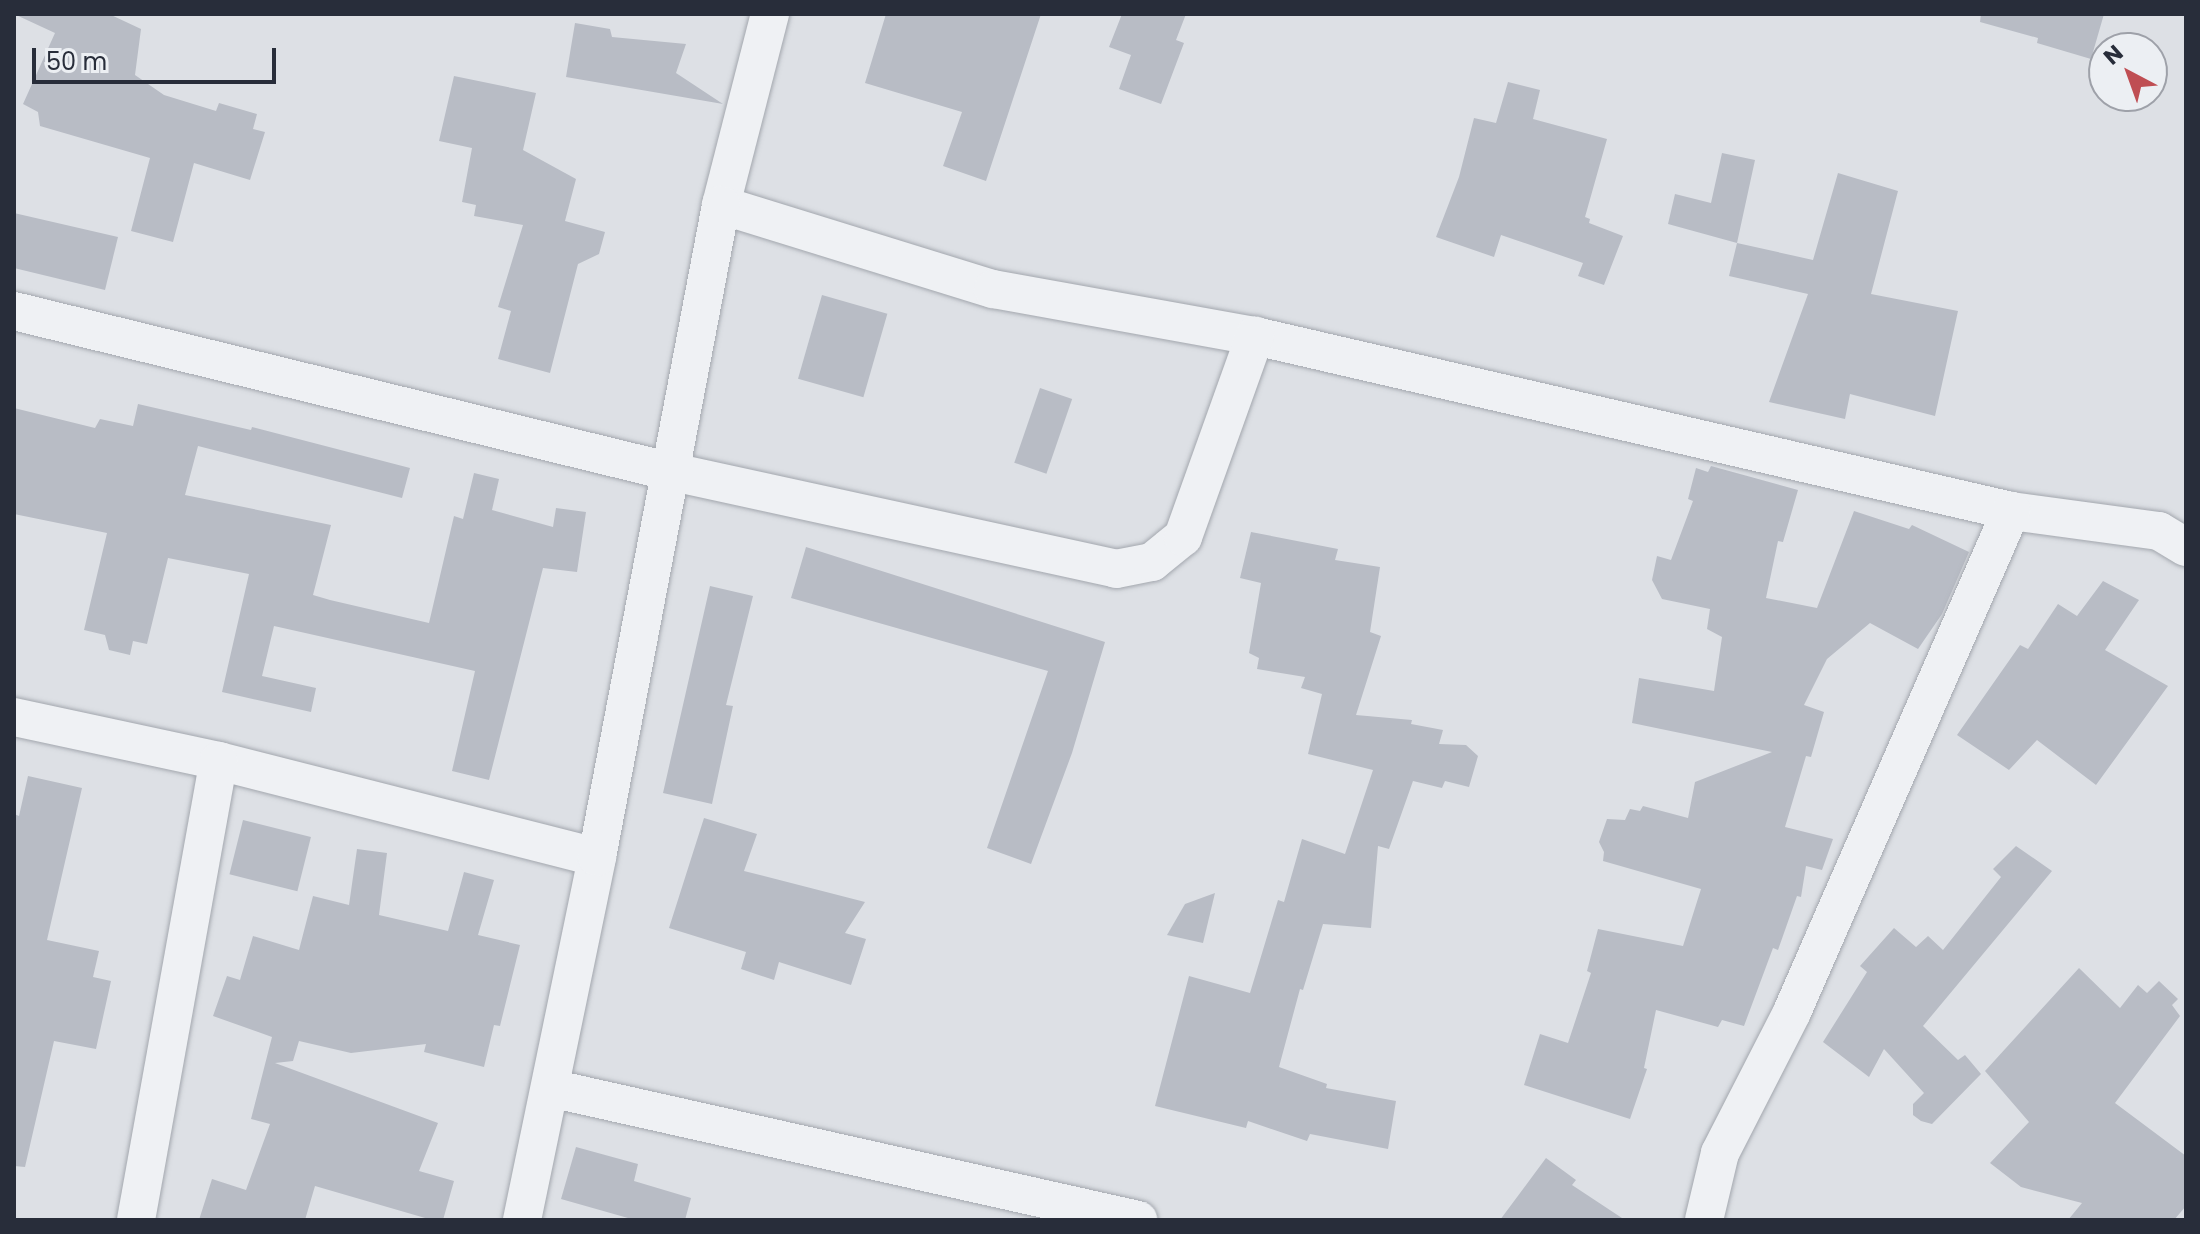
<!DOCTYPE html>
<style>
body{margin:0}
#map{position:relative;width:2200px;height:1234px;overflow:hidden;background:#dde0e5;font-family:Poppins,sans-serif}
div>[style]{position:absolute}
.building>*{inset:0;background:#b8bcc5;transform-origin:0 0}
.roads{filter:drop-shadow(0 0 2px #a3a7ae) drop-shadow(0 0 2px #a3a7ae)}
.minor>*{height:38px;margin:-19px;padding:0 19px;transform-origin:19px;border-radius:19px;background:#eff1f4}
span{translate:-50% -50%;white-space:nowrap;text-align:center;line-height:1.15;-webkit-text-stroke:8px #eceff3;paint-order:stroke}
.frame{position:absolute;inset:0;border:16px solid #282d3a;pointer-events:none}
.north{position:absolute;left:2088px;top:32px;width:80px;height:80px;box-sizing:border-box;background:#eceff3;border:2px solid #9ea1a9;border-radius:50%;rotate:319deg;font-size:22px;font-weight:700;line-height:32px;text-align:center;color:#282d3a}
.north::after{content:'';display:block;margin:auto;width:28px;height:36px;background:#bf4e53;clip-path:polygon(50% 0,100% 100%,50% 72%,0 100%)}
.scale{position:absolute;left:32px;top:48px;width:244px;height:36px;box-sizing:border-box;border:4px solid #282d3a;border-top:0;padding-left:10px;font-size:24px;line-height:28px;white-space:nowrap;color:#282d3a;-webkit-text-stroke:6px #eceff3;paint-order:stroke}
</style>
<div id="map">
<div class="building">
<i style="clip-path:polygon(14px 14px,109px 14px,141px 29px,135px 75px,164px 95px,216px 111px,219px 103px,257px 114px,253px 129px,265px 132px,250px 180px,194px 163px,173px 242px,131px 231px,150px 158px,40px 126px,38px 112px,23px 104px,55px 33px)"></i>
<i style="clip-path:polygon(886px 14px,1041px 14px,986px 181px,943px 166px,962px 112px,865px 83px)"></i>
<i style="clip-path:polygon(1122px 14px,1186px 14px,1176px 40px,1184px 43px,1161px 104px,1119px 89px,1131px 55px,1109px 47px)"></i>
<i style="clip-path:polygon(1981px 14px,2104px 14px,2091px 59px,2037px 43px,2038px 38px,1980px 22px)"></i>
<i style="clip-path:polygon(575px 23px,610px 29px,612px 37px,686px 44px,676px 73px,723px 104px,566px 77px)"></i>
<i style="clip-path:polygon(454px 76px,536px 93px,523px 150px,576px 179px,565px 221px,605px 232px,599px 254px,578px 264px,550px 373px,498px 359px,511px 311px,498px 307px,523px 225px,474px 216px,476px 205px,462px 202px,472px 148px,439px 141px)"></i>
<i style="clip-path:polygon(1508px 82px,1540px 90px,1533px 119px,1607px 139px,1585px 217px,1590px 219px,1589px 223px,1623px 236px,1604px 285px,1578px 276px,1583px 263px,1501px 235px,1494px 257px,1436px 237px,1459px 177px,1474px 118px,1496px 123px)"></i>
<i style="clip-path:polygon(1722px 153px,1755px 160px,1737px 243px,1668px 224px,1675px 194px,1711px 203px)"></i>
<i style="clip-path:polygon(1838px 173px,1898px 191px,1871px 294px,1958px 311px,1935px 416px,1850px 394px,1845px 419px,1769px 402px,1808px 294px,1729px 276px,1737px 243px,1813px 260px)"></i>
<i style="clip-path:polygon(14px 213px,118px 237px,105px 290px,14px 268px)"></i>
<i style="left:822px;top:295px;width:68px;height:87px;rotate:16deg"></i>
<i style="left:1040px;top:388px;width:34px;height:79px;rotate:19deg"></i>
<i style="clip-path:polygon(138px 404px,251px 430px,252px 427px,410px 468px,402px 498px,198px 446px,185px 495px,331px 525px,313px 595px,330px 600px,429px 623px,454px 516px,463px 519px,474px 473px,499px 479px,492px 510px,553px 527px,556px 508px,586px 512px,577px 572px,543px 568px,489px 780px,452px 771px,475px 671px,274px 626px,262px 676px,316px 688px,311px 712px,222px 692px,249px 574px,168px 558px,147px 644px,133px 641px,130px 655px,109px 650px,105px 635px,84px 630px,107px 533px,14px 514px,14px 408px,95px 428px,100px 419px,133px 426px)"></i>
<i style="clip-path:polygon(1711px 466px,1798px 490px,1783px 542px,1778px 541px,1766px 598px,1817px 608px,1854px 511px,1909px 529px,1912px 525px,1969px 552px,1942px 614px,1918px 649px,1870px 623px,1827px 659px,1804px 705px,1824px 712px,1811px 757px,1806px 756px,1785px 827px,1833px 839px,1822px 870px,1806px 866px,1801px 897px,1797px 896px,1778px 950px,1773px 948px,1744px 1026px,1722px 1020px,1718px 1027px,1656px 1010px,1644px 1068px,1647px 1069px,1630px 1119px,1524px 1085px,1540px 1034px,1568px 1043px,1591px 973px,1587px 971px,1598px 929px,1683px 946px,1701px 889px,1603px 861px,1604px 852px,1599px 842px,1607px 819px,1625px 820px,1630px 809px,1640px 811px,1643px 806px,1688px 818px,1695px 782px,1772px 752px,1632px 723px,1639px 678px,1714px 691px,1722px 637px,1707px 629px,1710px 609px,1662px 599px,1652px 580px,1657px 556px,1671px 560px,1693px 501px,1688px 499px,1696px 468px,1708px 472px)"></i>
<i style="clip-path:polygon(1251px 532px,1338px 549px,1335px 560px,1380px 567px,1370px 632px,1381px 636px,1356px 715px,1412px 720px,1411px 724px,1443px 730px,1439px 744px,1466px 745px,1478px 756px,1469px 787px,1445px 781px,1442px 788px,1413px 781px,1389px 849px,1378px 846px,1371px 928px,1323px 924px,1303px 990px,1300px 989px,1279px 1067px,1327px 1084px,1326px 1088px,1396px 1101px,1388px 1149px,1310px 1134px,1307px 1141px,1248px 1121px,1246px 1128px,1155px 1106px,1189px 976px,1250px 993px,1278px 900px,1284px 902px,1302px 839px,1345px 854px,1373px 770px,1308px 754px,1322px 694px,1301px 688px,1305px 677px,1257px 669px,1259px 658px,1249px 653px,1261px 583px,1240px 578px)"></i>
<i style="clip-path:polygon(806px 547px,1105px 642px,1072px 753px,1031px 864px,987px 848px,1048px 671px,791px 598px)"></i>
<i style="clip-path:polygon(2103px 581px,2139px 600px,2105px 650px,2168px 686px,2096px 785px,2037px 740px,2009px 770px,1957px 735px,2020px 645px,2028px 649px,2058px 604px,2077px 616px)"></i>
<i style="clip-path:polygon(710px 586px,753px 596px,726px 705px,733px 706px,712px 804px,663px 793px)"></i>
<i style="clip-path:polygon(28px 776px,82px 788px,47px 940px,99px 951px,93px 977px,111px 981px,96px 1049px,54px 1041px,25px 1167px,14px 1166px,14px 814px,19px 816px)"></i>
<i style="clip-path:polygon(704px 818px,757px 834px,744px 871px,865px 902px,845px 933px,866px 939px,851px 985px,779px 962px,774px 980px,741px 969px,746px 952px,669px 928px)"></i>
<i style="left:243px;top:820px;width:70px;height:56px;rotate:14deg"></i>
<i style="clip-path:polygon(2016px 846px,2052px 871px,1923px 1026px,1958px 1060px,1965px 1055px,1981px 1074px,1932px 1124px,1921px 1121px,1913px 1115px,1913px 1104px,1924px 1093px,1884px 1049px,1869px 1077px,1823px 1042px,1867px 972px,1860px 966px,1894px 928px,1916px 947px,1928px 936px,1943px 950px,2001px 877px,1993px 869px)"></i>
<i style="clip-path:polygon(357px 849px,387px 853px,379px 915px,448px 931px,464px 872px,494px 880px,478px 935px,520px 945px,500px 1026px,494px 1025px,484px 1067px,424px 1052px,426px 1044px,351px 1053px,299px 1041px,293px 1061px,275px 1063px,438px 1123px,419px 1171px,454px 1181px,443px 1220px,432px 1220px,315px 1186px,305px 1220px,199px 1220px,212px 1179px,246px 1190px,270px 1124px,251px 1119px,272px 1037px,213px 1016px,227px 976px,240px 980px,253px 936px,299px 950px,313px 896px,349px 905px)"></i>
<i style="clip-path:polygon(1215px 893px,1203px 943px,1167px 935px,1185px 904px)"></i>
<i style="clip-path:polygon(2079px 968px,2120px 1008px,2138px 985px,2147px 993px,2159px 981px,2178px 999px,2172px 1005px,2180px 1016px,2115px 1103px,2186px 1156px,2186px 1206px,2174px 1220px,2068px 1220px,2082px 1203px,2021px 1187px,1990px 1163px,2029px 1122px,1985px 1071px)"></i>
<i style="clip-path:polygon(576px 1147px,638px 1164px,634px 1181px,691px 1198px,685px 1220px,635px 1220px,561px 1199px)"></i>
<i style="clip-path:polygon(1546px 1158px,1576px 1180px,1572px 1185px,1625px 1220px,1500px 1220px)"></i>
</div>
<div class="roads">
<div class="minor">
<i style="left:770px;top:14px;width:197px;rotate:104.4deg"></i>
<i style="left:721px;top:205px;width:285px;rotate:17.2deg"></i>
<i style="left:993px;top:289px;width:266px;rotate:10.2deg"></i>
<i style="left:1255px;top:336px;width:776px;rotate:13.03deg"></i>
<i style="left:2011px;top:511px;width:149px;rotate:7.7deg"></i>
<i style="left:2159px;top:531px;width:31px;rotate:31deg"></i>
<i style="left:14px;top:311px;width:673px;rotate:13.75deg"></i>
<i style="left:668px;top:471px;width:459px;rotate:12.3deg"></i>
<i style="left:1116px;top:569px;width:37px;rotate:-11deg"></i>
<i style="left:1152px;top:562px;width:40px;rotate:-39deg"></i>
<i style="left:1183px;top:537px;width:214px;rotate:-70.3deg"></i>
<i style="left:14px;top:717px;width:210px;rotate:12.1deg"></i>
<i style="left:219px;top:761px;width:390px;rotate:14.3deg"></i>
<i style="left:550px;top:1088px;width:603px;rotate:12.65deg"></i>
<i style="left:136px;top:1220px;width:466px;rotate:-79.8deg"></i>
<i style="left:522px;top:1220px;width:371px;rotate:-78.3deg"></i>
<i style="left:597px;top:857px;width:664px;rotate:-79.23deg"></i>
<i style="left:1704px;top:1220px;width:69px;rotate:-76.6deg"></i>
<i style="left:1720px;top:1153px;width:158px;rotate:-62.9deg"></i>
<i style="left:1792px;top:1012px;width:547px;rotate:-66.39deg"></i>
</div>
</div>
<div class="frame"></div>
<div class="north">N</div>
<div class="scale">50 m</div>
</div>
